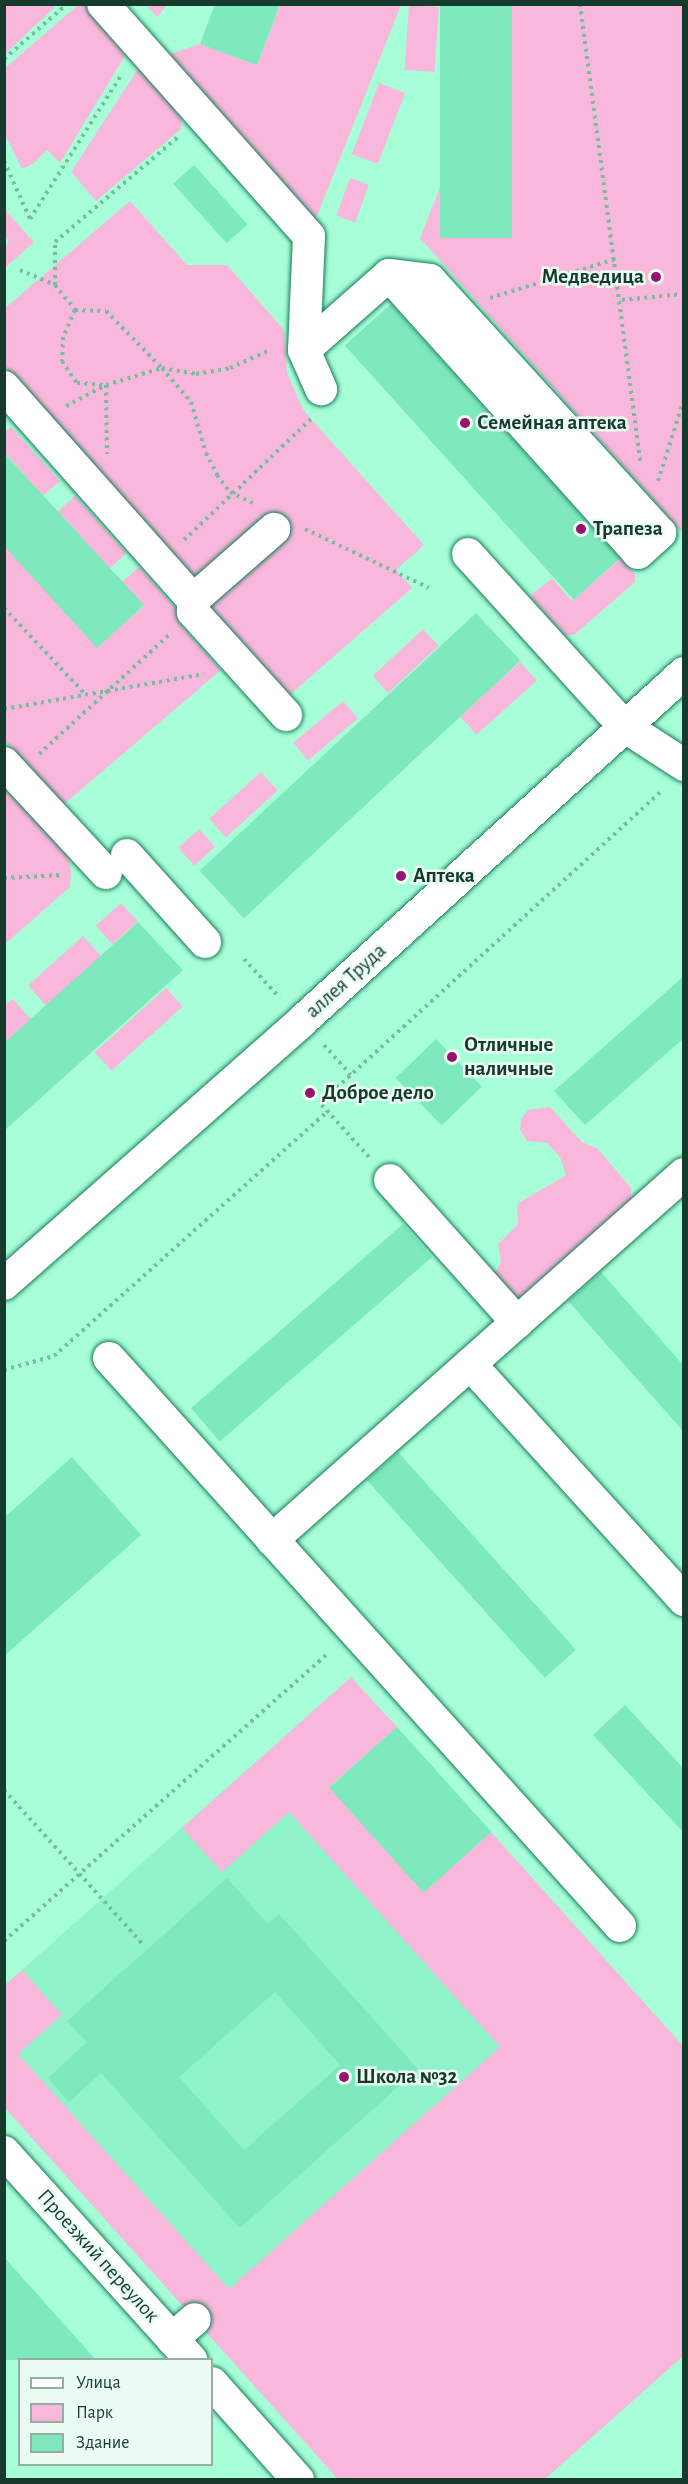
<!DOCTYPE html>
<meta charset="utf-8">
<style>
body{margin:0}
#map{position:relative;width:688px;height:2484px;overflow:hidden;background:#a6ffd7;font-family:"Alegreya Sans",sans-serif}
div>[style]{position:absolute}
.built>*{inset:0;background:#91f3c9}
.green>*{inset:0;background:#f9b7dc;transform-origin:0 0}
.building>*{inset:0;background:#7de9bc;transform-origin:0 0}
.path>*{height:4px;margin-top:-2px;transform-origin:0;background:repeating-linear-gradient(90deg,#76be9e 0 3px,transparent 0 7.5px)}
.roads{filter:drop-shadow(0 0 2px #197a59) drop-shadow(0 0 2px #197a59)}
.minor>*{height:32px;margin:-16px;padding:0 16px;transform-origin:16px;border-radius:16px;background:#fff}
.dots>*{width:16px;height:16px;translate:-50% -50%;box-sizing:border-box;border:3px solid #eafbf2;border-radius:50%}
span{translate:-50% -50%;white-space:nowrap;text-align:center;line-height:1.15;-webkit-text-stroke:5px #eafbf2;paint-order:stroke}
.poi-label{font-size:21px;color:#163b2d;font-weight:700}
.right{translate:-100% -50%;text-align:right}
.left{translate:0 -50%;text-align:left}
.street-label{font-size:21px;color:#163b2d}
.frame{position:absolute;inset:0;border:6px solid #163b2d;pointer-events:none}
.legend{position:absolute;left:18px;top:2358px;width:195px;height:108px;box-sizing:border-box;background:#eafbf2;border:2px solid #95aea3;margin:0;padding:8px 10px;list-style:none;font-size:18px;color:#163b2d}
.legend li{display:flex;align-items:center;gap:12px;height:30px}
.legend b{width:30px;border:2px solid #95aea3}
</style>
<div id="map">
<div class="built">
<i style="clip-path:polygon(351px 1677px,683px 2046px,683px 2356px,545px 2479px,338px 2479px,5px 2108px,4px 1986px)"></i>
</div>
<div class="green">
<i style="clip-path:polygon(5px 4px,57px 4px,57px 5px,5px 54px)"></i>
<i style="clip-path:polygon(78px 5px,95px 5px,131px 46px,60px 163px,47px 150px,33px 164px,22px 169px,5px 135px,4px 69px)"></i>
<i style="clip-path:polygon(146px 5px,167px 5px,157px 17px)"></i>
<i style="clip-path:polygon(280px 5px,401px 5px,309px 236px,153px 60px,200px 44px,257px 65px)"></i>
<i style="left:409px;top:5px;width:30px;height:65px;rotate:4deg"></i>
<i style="clip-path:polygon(512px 5px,683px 5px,683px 533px,420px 238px)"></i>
<i style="clip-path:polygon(140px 66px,182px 110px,181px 129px,96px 201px,71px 172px)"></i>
<i style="left:379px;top:83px;width:28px;height:76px;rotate:21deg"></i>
<i style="left:350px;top:178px;width:20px;height:40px;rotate:20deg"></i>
<i style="clip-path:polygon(130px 201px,187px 265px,227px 265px,284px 330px,287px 373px,304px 411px,424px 545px,396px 570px,412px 588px,284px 700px,206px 611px,194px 584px,5px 366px,4px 309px)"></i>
<i style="clip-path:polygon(5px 210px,34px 242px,5px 268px,5px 246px,9px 242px,5px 236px)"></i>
<i style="clip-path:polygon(11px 427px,60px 481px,43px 496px,5px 453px,5px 432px)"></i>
<i style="left:75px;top:496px;width:77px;height:23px;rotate:48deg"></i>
<i style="clip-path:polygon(5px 546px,97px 647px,144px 606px,122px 582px,139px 567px,180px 613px,182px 627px,221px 670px,63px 805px,5px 741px)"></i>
<i style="clip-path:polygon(621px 558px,635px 574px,635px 582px,574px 635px,565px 635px,530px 596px,552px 578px,572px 601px)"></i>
<i style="left:423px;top:629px;width:23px;height:69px;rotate:47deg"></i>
<i style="left:520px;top:662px;width:25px;height:81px;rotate:48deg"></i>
<i style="left:343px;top:701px;width:23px;height:65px;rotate:50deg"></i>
<i style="left:261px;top:772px;width:25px;height:70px;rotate:48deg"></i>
<i style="clip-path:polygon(4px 782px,67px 850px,71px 872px,70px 887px,5px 944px)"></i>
<i style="left:199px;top:829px;width:24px;height:28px;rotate:48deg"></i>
<i style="left:121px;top:903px;width:25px;height:34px;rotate:48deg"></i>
<i style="left:83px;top:936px;width:27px;height:74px;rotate:48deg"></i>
<i style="left:166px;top:988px;width:25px;height:96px;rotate:48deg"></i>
<i style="clip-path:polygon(13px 999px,31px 1019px,4px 1043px,4px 1006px)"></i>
<i style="clip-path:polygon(550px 1107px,582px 1142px,598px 1149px,631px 1188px,631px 1204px,537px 1287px,528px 1289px,525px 1299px,518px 1303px,493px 1276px,501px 1262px,498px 1244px,518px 1224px,517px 1204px,566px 1175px,560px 1157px,547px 1143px,527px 1141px,520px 1130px,521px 1119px,528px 1110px)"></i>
<i style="clip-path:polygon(351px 1677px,397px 1727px,329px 1787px,423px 1892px,491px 1832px,683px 2046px,683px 2356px,545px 2479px,338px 2479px,5px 2108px,4px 1986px,22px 1970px,62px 2015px,18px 2054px,229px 2289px,500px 2047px,289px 1812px,222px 1872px,182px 1828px)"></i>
</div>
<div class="building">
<i style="clip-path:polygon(215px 4px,280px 4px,257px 65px,200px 44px)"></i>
<i style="left:440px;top:4px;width:72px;height:234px"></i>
<i style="left:194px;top:165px;width:80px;height:28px;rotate:48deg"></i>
<i style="left:391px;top:304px;width:342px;height:62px;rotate:48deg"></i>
<i style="clip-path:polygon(4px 453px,144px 605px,97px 648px,4px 546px)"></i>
<i style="left:476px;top:613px;width:65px;height:378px;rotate:47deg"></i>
<i style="clip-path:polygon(138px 922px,183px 970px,4px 1131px,4px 1043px)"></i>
<i style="clip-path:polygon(684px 976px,684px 1038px,585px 1125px,554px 1091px)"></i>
<i style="left:436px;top:1039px;width:66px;height:56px;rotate:46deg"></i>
<i style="left:403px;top:1224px;width:44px;height:281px;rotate:49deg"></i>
<i style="clip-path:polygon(601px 1272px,684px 1366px,684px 1432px,568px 1301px)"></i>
<i style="left:398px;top:1452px;width:266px;height:42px;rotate:48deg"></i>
<i style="clip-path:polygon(72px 1457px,141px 1535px,4px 1656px,4px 1518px)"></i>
<i style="clip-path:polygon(625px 1705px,684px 1769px,684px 1833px,593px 1735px)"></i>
<i style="left:397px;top:1727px;width:141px;height:91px;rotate:48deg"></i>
<i style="clip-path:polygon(evenodd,227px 1878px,268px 1924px,279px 1914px,418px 2069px,240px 2228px,101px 2073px,69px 2102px,48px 2078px,87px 2042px,67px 2021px,227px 1878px,275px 1992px,340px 2065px,244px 2150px,179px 2077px,275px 1992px)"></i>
<i style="clip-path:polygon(4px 2257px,96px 2360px,4px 2360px)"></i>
</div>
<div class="path">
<i style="left:580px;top:4px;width:461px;rotate:82.5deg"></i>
<i style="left:4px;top:59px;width:84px;rotate:-41.1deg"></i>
<i style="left:4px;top:161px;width:64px;rotate:65.9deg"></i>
<i style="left:30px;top:219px;width:172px;rotate:-57.6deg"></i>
<i style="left:20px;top:270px;width:38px;rotate:23deg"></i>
<i style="left:55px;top:285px;width:32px;rotate:51deg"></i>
<i style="left:75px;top:310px;width:30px;rotate:114deg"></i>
<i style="left:63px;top:337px;width:24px;rotate:92deg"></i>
<i style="left:62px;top:361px;width:27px;rotate:56deg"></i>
<i style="left:77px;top:383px;width:29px;rotate:4deg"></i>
<i style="left:106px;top:385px;width:69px;rotate:89.2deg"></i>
<i style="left:55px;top:285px;width:43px;rotate:-90deg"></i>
<i style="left:55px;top:242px;width:163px;rotate:-40.5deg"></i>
<i style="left:490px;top:298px;width:131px;rotate:-17.3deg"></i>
<i style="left:622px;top:300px;width:62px;rotate:-5.5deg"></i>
<i style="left:75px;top:310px;width:31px;rotate:2deg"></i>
<i style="left:106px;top:311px;width:80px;rotate:45.5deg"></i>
<i style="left:162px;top:368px;width:45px;rotate:49.5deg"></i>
<i style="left:191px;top:402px;width:53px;rotate:73.6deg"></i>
<i style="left:206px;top:453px;width:25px;rotate:63deg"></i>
<i style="left:217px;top:475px;width:21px;rotate:53deg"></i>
<i style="left:230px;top:492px;width:25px;rotate:26deg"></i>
<i style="left:66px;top:406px;width:45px;rotate:-27.7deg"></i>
<i style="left:106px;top:385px;width:59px;rotate:-16.9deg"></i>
<i style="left:162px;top:368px;width:35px;rotate:10deg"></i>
<i style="left:196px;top:374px;width:35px;rotate:-10deg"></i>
<i style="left:230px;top:368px;width:44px;rotate:-24.2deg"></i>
<i style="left:658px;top:481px;width:86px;rotate:-72.4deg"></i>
<i style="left:305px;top:529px;width:137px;rotate:25.4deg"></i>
<i style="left:184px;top:540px;width:175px;rotate:-43.6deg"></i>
<i style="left:4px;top:608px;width:117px;rotate:46.7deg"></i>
<i style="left:4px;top:709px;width:203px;rotate:-9.9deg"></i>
<i style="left:39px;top:754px;width:179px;rotate:-42.5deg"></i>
<i style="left:4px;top:878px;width:60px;rotate:-2.9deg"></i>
<i style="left:244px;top:959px;width:53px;rotate:47.3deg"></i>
<i style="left:324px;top:1045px;width:40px;rotate:48deg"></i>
<i style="left:369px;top:1157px;width:73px;rotate:-132.2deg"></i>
<i style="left:320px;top:1103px;width:464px;rotate:-42.4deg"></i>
<i style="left:4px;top:1370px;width:52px;rotate:-15.6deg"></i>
<i style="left:54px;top:1356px;width:366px;rotate:-41.8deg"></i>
<i style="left:4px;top:1790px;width:206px;rotate:48deg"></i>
<i style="left:4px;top:1941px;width:435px;rotate:-41.6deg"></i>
</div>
<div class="roads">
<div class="minor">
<i style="left:103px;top:4px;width:310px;rotate:48.4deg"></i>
<i style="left:309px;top:236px;width:114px;rotate:92.5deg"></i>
<i style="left:304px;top:350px;width:43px;rotate:66.4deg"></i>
<i style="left:304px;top:350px;width:113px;rotate:-41.4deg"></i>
<i style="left:389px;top:275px;width:373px;rotate:48.1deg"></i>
<i style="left:638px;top:553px;width:30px;rotate:-42deg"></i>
<i style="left:660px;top:533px;width:342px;rotate:-132.3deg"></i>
<i style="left:430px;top:280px;width:41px;rotate:-173deg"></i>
<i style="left:4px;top:387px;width:285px;rotate:48.4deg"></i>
<i style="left:193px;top:600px;width:108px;rotate:-41.2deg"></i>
<i style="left:468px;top:554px;width:232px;rotate:47.8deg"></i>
<i style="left:624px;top:726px;width:72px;rotate:33deg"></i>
<i style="left:193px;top:600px;width:12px;rotate:90deg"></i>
<i style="left:193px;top:612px;width:139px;rotate:47.9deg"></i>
<i style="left:4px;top:763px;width:150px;rotate:47.2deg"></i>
<i style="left:127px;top:855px;width:117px;rotate:48.1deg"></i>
<i style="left:390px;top:1180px;width:191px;rotate:48.2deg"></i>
<i style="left:4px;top:1284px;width:397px;rotate:-41.4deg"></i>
<i style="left:302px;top:1021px;width:517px;rotate:-42.33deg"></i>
<i style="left:109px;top:1358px;width:764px;rotate:48.02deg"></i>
<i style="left:470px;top:1364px;width:319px;rotate:47.8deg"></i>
<i style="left:272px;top:1540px;width:551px;rotate:-41.62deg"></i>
<i style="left:4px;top:2152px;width:280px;rotate:48deg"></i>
<i style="left:172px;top:2339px;width:30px;rotate:-41deg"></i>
<i style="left:212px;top:2383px;width:130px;rotate:48.4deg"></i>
</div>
</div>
<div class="dots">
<i style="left:656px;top:277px;background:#95156e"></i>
<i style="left:465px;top:423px;background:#95156e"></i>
<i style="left:581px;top:529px;background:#95156e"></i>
<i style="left:401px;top:876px;background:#95156e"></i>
<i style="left:452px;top:1057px;background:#95156e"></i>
<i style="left:310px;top:1093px;background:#95156e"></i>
<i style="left:344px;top:2077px;background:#95156e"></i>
</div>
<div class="poi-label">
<span class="right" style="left:644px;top:277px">Медведица</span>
<span class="left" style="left:477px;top:423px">Семейная аптека</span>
<span class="left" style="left:593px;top:529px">Трапеза</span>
<span class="left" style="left:413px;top:876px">Аптека</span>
<span class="left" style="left:464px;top:1057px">Отличные<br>наличные</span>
<span class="left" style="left:322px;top:1093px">Доброе дело</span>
<span class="left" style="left:356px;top:2077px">Школа №32</span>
</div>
<div class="street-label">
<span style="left:346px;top:981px;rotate:-42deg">аллея Труда</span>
<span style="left:98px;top:2256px;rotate:48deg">Проезжий переулок</span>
</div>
<div class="frame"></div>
<ul class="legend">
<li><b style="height:8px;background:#fff"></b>Улица</li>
<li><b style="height:16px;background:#f9b7dc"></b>Парк</li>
<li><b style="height:16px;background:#7de9bc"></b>Здание</li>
</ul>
</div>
